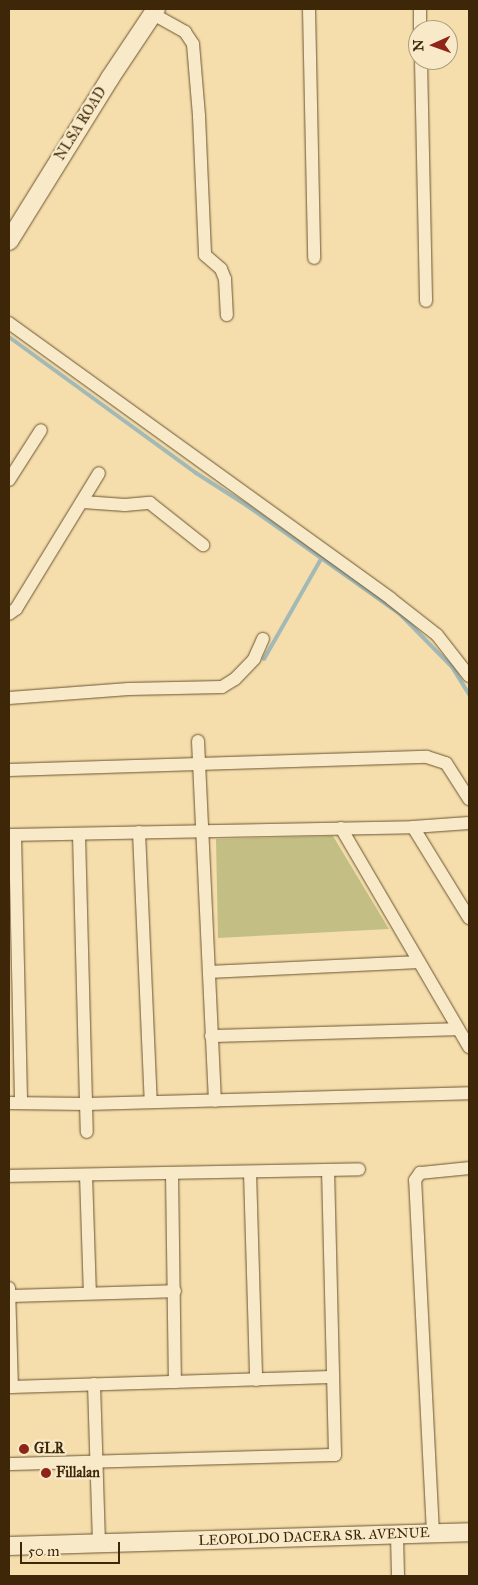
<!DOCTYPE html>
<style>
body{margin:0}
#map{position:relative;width:478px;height:1585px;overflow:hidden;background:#f5deac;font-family:"IM FELL Great Primer",serif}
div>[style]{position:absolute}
.green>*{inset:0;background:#c3bf84}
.stream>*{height:4px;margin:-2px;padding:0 2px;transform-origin:2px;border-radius:2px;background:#a2b9b6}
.roads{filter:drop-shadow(0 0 1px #6c5431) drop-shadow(0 0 1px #6c5431)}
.minor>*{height:12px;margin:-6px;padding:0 6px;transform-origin:6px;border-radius:6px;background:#f8eac9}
.secondary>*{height:18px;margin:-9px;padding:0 9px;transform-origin:9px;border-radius:9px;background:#f8eac9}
.dots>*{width:14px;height:14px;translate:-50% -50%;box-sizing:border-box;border:2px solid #f8eac9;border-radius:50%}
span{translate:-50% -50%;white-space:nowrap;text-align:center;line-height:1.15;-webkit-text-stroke:4.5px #f8eac9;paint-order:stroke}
.street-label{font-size:14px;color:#3e2608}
.poi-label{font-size:14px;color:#3e2608;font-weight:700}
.left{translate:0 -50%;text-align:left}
.frame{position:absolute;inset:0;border:10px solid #3e2608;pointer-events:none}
.north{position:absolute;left:408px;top:20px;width:50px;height:50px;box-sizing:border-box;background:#f8eac9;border:1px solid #ae9c7c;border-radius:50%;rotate:268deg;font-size:14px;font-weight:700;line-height:20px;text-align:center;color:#3e2608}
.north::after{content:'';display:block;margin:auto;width:18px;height:22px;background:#8f2418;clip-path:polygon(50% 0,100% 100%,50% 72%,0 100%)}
.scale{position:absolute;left:20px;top:1542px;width:100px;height:22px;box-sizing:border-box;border:2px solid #3e2608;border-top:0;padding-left:6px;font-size:15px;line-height:18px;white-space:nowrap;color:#3e2608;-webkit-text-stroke:4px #f8eac9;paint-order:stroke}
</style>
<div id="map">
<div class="green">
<i style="clip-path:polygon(333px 836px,389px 929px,218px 938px,216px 839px)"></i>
</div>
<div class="stream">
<i style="left:9px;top:337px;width:231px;rotate:36deg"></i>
<i style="left:196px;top:473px;width:59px;rotate:32.6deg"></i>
<i style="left:246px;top:505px;width:189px;rotate:35.3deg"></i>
<i style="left:400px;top:614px;width:74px;rotate:45.5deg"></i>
<i style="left:452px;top:667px;width:32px;rotate:58deg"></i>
<i style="left:264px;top:659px;width:115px;rotate:-60.3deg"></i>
</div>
<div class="roads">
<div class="minor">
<i style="left:309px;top:9px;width:249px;rotate:88.8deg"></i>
<i style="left:420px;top:9px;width:21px;rotate:90deg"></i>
<i style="left:153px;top:14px;width:37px;rotate:29deg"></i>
<i style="left:185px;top:32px;width:14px;rotate:56deg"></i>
<i style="left:193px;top:44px;width:72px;rotate:85.2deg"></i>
<i style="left:199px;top:116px;width:139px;rotate:87.5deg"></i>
<i style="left:205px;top:255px;width:21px;rotate:41deg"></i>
<i style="left:221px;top:269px;width:11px;rotate:68deg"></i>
<i style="left:225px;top:279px;width:36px;rotate:87deg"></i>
<i style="left:421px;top:60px;width:241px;rotate:88.8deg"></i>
<i style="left:9px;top:323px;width:471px;rotate:35.8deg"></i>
<i style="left:391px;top:599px;width:58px;rotate:38deg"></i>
<i style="left:437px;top:635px;width:52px;rotate:52deg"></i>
<i style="left:9px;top:480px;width:59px;rotate:-57.4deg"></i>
<i style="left:83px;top:502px;width:42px;rotate:4.1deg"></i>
<i style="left:125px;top:505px;width:25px;rotate:-5deg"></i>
<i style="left:150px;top:503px;width:68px;rotate:38.4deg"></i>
<i style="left:9px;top:614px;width:9px;rotate:-36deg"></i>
<i style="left:16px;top:609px;width:159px;rotate:-58.6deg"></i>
<i style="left:9px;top:698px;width:120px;rotate:-4.3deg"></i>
<i style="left:129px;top:689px;width:93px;rotate:-1.2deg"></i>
<i style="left:222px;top:687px;width:15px;rotate:-32deg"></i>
<i style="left:235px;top:679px;width:28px;rotate:-46deg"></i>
<i style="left:254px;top:659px;width:22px;rotate:-66deg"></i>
<i style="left:198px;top:741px;width:360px;rotate:87.3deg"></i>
<i style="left:9px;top:770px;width:418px;rotate:-1.8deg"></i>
<i style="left:427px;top:757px;width:20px;rotate:18deg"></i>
<i style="left:446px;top:763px;width:43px;rotate:57.4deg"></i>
<i style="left:413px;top:827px;width:107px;rotate:58.4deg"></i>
<i style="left:341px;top:828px;width:254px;rotate:59.7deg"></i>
<i style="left:139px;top:832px;width:270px;rotate:87.5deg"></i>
<i style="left:9px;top:835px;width:404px;rotate:-1.1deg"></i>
<i style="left:413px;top:827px;width:56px;rotate:-4.1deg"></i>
<i style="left:15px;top:835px;width:268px;rotate:88.7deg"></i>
<i style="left:79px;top:835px;width:297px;rotate:88.5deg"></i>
<i style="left:209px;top:972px;width:210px;rotate:-2.7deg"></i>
<i style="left:211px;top:1036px;width:246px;rotate:-1.6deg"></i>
<i style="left:9px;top:1103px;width:78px;rotate:0.7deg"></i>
<i style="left:87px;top:1104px;width:382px;rotate:-1.6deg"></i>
<i style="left:250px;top:1172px;width:208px;rotate:88.3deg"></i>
<i style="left:172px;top:1173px;width:209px;rotate:89.2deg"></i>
<i style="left:86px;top:1175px;width:118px;rotate:88.1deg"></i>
<i style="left:9px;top:1176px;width:350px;rotate:-1.1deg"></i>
<i style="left:9px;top:1288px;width:99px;rotate:88.3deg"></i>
<i style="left:9px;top:1296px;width:166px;rotate:-1.7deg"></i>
<i style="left:94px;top:1384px;width:159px;rotate:88.2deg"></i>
<i style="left:9px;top:1387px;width:324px;rotate:-1.8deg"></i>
<i style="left:9px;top:1464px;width:326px;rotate:-1.6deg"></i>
<i style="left:335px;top:1455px;width:285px;rotate:-91.4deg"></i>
<i style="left:433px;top:1533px;width:353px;rotate:-92.9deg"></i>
<i style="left:415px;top:1180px;width:9px;rotate:-54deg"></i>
<i style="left:420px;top:1173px;width:49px;rotate:-5.8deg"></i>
<i style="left:397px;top:1535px;width:41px;rotate:88.6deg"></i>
</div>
<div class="secondary">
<i style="left:9px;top:241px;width:192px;rotate:-58.2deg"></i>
<i style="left:110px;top:78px;width:83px;rotate:-56.3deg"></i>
<i style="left:9px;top:1546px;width:460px;rotate:-1.7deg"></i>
</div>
</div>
<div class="dots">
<i style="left:24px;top:1449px;background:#8f2418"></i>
<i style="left:46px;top:1473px;background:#8f2418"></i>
</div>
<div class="street-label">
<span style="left:81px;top:124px;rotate:-58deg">NLSA ROAD</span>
<span style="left:314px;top:1537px;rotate:-2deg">LEOPOLDO DACERA SR. AVENUE</span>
</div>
<div class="poi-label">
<span class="left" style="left:34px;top:1449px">GLR</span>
<span class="left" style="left:56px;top:1473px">Fillalan</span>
</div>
<div class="frame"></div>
<div class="north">N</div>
<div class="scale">50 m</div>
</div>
